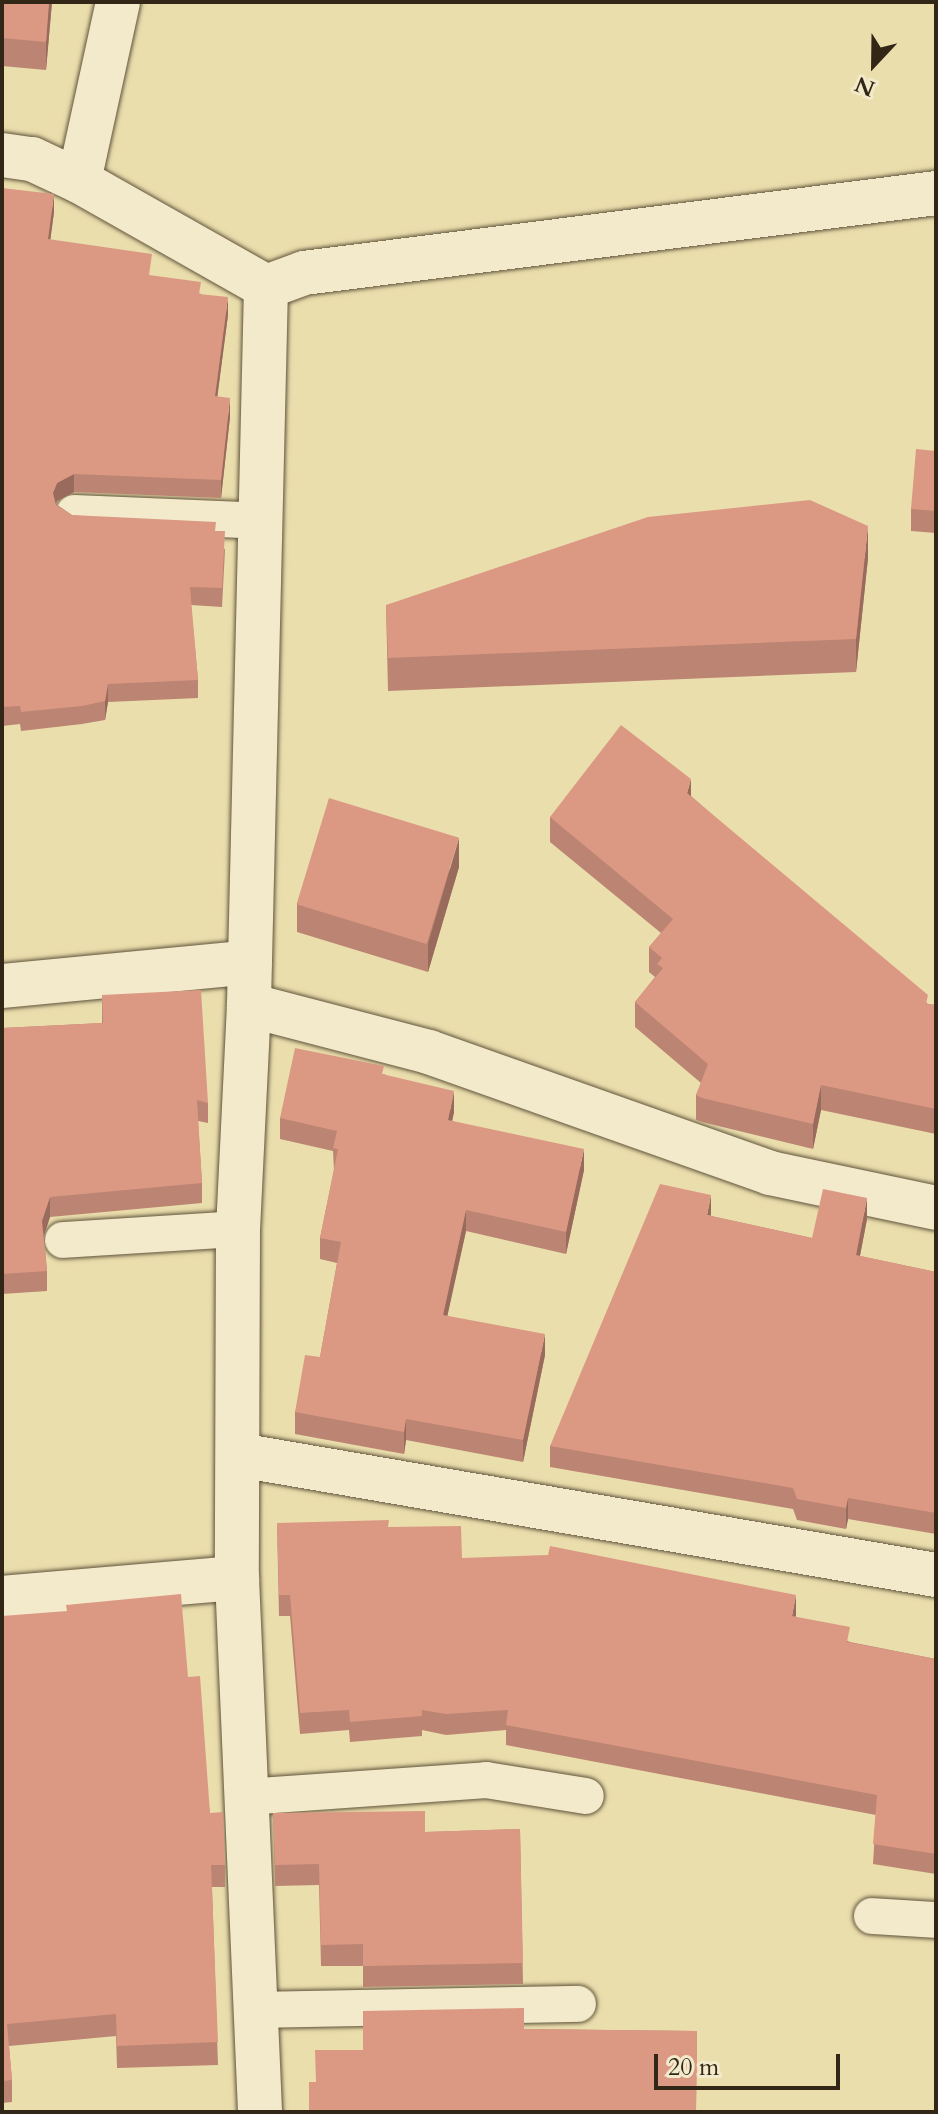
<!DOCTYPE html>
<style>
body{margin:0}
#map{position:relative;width:938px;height:2114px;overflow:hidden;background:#ebdead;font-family:Cardo,serif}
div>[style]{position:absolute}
.roads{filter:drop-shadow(0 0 2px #60543c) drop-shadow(0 0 2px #60543c)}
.service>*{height:36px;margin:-18px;padding:0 18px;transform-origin:18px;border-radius:18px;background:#f2eaca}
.minor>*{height:44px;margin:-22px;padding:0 22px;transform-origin:22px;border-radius:22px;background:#f2eaca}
.wall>*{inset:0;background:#bc8472}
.shaded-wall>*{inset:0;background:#996b5c}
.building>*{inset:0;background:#db9984;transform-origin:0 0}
span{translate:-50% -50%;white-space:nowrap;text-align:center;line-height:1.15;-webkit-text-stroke:8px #f2eaca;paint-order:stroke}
.frame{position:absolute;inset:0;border:4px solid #322617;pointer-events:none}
.north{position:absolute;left:834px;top:24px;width:80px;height:80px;-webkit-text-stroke:6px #f2eaca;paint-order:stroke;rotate:202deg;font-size:22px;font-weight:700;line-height:32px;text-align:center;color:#322617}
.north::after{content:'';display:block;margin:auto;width:28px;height:36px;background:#322617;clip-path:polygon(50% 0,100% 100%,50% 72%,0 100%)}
.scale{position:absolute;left:654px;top:2054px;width:186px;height:36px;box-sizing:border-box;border:4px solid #322617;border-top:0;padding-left:10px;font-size:24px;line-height:28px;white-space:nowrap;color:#322617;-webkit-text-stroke:6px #f2eaca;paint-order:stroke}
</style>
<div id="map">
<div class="roads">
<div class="service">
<i style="left:74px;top:513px;width:187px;rotate:2.4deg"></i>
<i style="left:63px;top:1240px;width:175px;rotate:-3.6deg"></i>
<i style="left:245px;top:1797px;width:242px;rotate:-4deg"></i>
<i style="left:486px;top:1780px;width:101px;rotate:9.1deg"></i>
<i style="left:872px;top:1916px;width:64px;rotate:3.6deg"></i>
<i style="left:259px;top:2010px;width:319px;rotate:-1.1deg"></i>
</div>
<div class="minor">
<i style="left:118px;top:2px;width:183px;rotate:102.3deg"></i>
<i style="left:79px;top:181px;width:215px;rotate:29.5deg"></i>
<i style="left:266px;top:287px;width:718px;rotate:91.36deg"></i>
<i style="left:249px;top:1005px;width:224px;rotate:92.8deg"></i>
<i style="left:238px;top:1229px;width:349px;rotate:90.2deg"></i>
<i style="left:237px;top:1578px;width:534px;rotate:87.53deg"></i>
<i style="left:2px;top:155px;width:30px;rotate:8deg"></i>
<i style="left:32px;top:159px;width:52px;rotate:25.1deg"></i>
<i style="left:266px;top:287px;width:40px;rotate:-20.2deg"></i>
<i style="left:304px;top:273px;width:637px;rotate:-7.21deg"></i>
<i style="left:2px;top:986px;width:249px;rotate:-5.5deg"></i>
<i style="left:249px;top:1005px;width:186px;rotate:14.6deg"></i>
<i style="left:429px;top:1052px;width:362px;rotate:19.5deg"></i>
<i style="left:770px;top:1173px;width:170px;rotate:11.9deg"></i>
<i style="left:239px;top:1455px;width:707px;rotate:9.77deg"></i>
<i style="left:2px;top:1598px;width:236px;rotate:-4.9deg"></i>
</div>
</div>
<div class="wall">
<i style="clip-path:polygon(2px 2px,52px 2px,46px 70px,2px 66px)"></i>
<i style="clip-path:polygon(2px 188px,54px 212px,50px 240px,201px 294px,228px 315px,217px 397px,230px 417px,221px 498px,74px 492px,57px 501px,56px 504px,72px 515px,216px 531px,225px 550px,222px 607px,191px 605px,198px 680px,198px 698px,108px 702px,105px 720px,82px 724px,21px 731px,20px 724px,2px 726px)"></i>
<i style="clip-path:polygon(936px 451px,936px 533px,911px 531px,911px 509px)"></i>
<i style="clip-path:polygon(868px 558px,856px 672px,388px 691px,386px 605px)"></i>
<i style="clip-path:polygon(691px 796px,928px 1004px,936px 1005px,936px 1134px,821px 1110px,813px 1149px,702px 1122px,696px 1120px,696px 1095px,701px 1083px,635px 1027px,635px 1002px,655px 977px,649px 972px,649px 947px,661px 933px,550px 842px,550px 817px)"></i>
<i style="clip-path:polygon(459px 867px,428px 972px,297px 932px,297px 904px)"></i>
<i style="clip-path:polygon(102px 995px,208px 1103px,208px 1123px,198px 1121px,202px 1183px,202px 1203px,50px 1217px,44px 1236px,47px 1271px,47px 1291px,2px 1294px,2px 1028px,102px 1023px)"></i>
<i style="clip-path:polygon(384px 1074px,454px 1112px,452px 1121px,584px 1170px,566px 1254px,466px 1231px,447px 1316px,545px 1355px,523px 1462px,406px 1440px,404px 1454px,295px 1434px,295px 1412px,320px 1357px,337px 1263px,320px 1259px,320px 1238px,334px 1170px,333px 1151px,280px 1139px,280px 1118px)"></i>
<i style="clip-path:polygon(711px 1216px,812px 1238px,867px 1219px,860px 1256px,936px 1272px,936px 1534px,848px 1519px,846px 1529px,797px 1520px,793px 1509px,550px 1467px,550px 1446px)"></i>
<i style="clip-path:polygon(277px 1523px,389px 1527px,462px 1558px,796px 1617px,850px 1642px,936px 1659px,936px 1874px,873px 1864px,876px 1815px,506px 1745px,506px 1730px,446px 1735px,422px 1730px,422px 1736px,350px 1742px,349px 1730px,300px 1734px,290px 1616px,279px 1616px)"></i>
<i style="clip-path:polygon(2px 1616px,188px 1677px,210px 1813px,225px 1865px,225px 1887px,212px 1887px,218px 2065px,117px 2068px,116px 2036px,9px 2046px,12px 2080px,12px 2102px,2px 2103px)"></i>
<i style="clip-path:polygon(273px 1813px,425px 1832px,520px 1829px,523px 1984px,363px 1987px,363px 1966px,321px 1966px,319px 1885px,275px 1886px)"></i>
<i style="clip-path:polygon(524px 2029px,697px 2031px,696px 2112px,309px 2112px,363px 2050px)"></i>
</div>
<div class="shaded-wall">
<i style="clip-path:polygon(49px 2px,52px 2px,46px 70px,46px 42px)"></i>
<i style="clip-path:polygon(54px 194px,54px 212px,48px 258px,48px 239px)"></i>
<i style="clip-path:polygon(228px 297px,228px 315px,215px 415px,215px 396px)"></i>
<i style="clip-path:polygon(230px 398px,230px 417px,221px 498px,221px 480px)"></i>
<i style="clip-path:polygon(74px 474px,74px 492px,57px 501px,53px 511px,53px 493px,57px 483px)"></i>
<i style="clip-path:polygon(868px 526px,868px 558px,856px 672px,856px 639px)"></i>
<i style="clip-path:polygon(108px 684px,108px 702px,105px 720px,105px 701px)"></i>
<i style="clip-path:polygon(691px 779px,691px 804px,687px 793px)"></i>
<i style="clip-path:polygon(459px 838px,459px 867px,428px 972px,428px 944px)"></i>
<i style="clip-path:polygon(821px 1085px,821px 1110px,813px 1149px,813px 1124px)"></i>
<i style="clip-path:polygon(454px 1091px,454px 1112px,448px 1141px,448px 1120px)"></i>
<i style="clip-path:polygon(584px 1149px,584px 1170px,566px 1254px,566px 1232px)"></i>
<i style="clip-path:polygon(711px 1195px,711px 1216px,707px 1215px)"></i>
<i style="clip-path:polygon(50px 1197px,50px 1217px,42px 1241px,42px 1221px)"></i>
<i style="clip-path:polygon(867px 1198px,867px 1219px,856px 1276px,856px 1255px)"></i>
<i style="clip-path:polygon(466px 1210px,466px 1231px,443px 1336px,443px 1315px)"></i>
<i style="clip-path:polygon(545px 1334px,545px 1355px,523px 1462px,523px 1440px)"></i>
<i style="clip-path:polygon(406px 1419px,406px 1440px,404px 1454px,404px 1432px)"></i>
<i style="clip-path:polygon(848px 1498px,848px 1519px,846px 1529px,846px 1508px)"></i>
<i style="clip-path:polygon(796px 1595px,796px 1615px,792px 1636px,792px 1616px)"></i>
</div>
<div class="building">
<i style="clip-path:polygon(2px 2px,49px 2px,46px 42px,2px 38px)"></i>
<i style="clip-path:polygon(2px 188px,54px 194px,48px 239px,152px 254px,149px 275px,201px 282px,199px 294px,228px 297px,215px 396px,230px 398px,221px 480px,74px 474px,57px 483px,53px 493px,56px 505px,72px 515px,216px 522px,215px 531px,225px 531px,222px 588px,190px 587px,198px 680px,108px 684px,105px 701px,82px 706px,21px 712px,20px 706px,2px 707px)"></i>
<i style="clip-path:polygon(916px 449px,936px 451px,936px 511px,911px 509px)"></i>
<i style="clip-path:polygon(810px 500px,868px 526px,856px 639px,388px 658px,386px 605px,648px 517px)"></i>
<i style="clip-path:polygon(621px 725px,691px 779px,687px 793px,928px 995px,926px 1004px,936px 1005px,936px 1109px,821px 1085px,813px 1124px,702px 1098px,696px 1095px,708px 1064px,635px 1002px,663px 968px,657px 964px,662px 958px,649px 947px,673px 919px,550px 817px)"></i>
<i style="left:329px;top:798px;width:136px;height:111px;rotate:17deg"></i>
<i style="clip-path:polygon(201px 990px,208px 1103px,197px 1100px,202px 1183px,50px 1197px,42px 1221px,47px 1271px,2px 1274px,2px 1028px,103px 1023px,102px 995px)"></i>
<i style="clip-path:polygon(295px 1048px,384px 1066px,382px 1074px,454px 1091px,448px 1120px,584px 1149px,566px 1232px,466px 1210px,443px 1315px,545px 1334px,523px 1440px,406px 1419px,404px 1432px,295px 1412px,305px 1355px,320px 1357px,341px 1242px,320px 1238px,338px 1149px,333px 1148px,337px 1131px,280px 1118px)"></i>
<i style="clip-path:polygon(660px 1184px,711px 1195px,707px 1215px,812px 1238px,823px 1189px,867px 1198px,856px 1255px,936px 1272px,936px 1513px,848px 1498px,846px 1508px,797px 1499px,793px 1488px,550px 1446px)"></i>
<i style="clip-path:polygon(389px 1520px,388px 1527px,461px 1526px,462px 1558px,548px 1555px,550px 1546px,796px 1595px,792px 1616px,850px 1627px,847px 1642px,936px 1659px,936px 1854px,873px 1844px,877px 1795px,506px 1725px,508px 1710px,446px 1714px,422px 1710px,422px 1716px,350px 1722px,349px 1710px,300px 1713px,290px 1595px,279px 1595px,277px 1523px)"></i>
<i style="clip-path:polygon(181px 1594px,188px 1677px,200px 1676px,210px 1813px,223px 1812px,225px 1865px,211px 1865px,218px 2042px,117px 2046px,116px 2014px,7px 2024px,12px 2080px,2px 2081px,2px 1616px,67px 1611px,66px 1605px)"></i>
<i style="clip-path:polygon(425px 1811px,425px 1832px,520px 1829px,523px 1963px,363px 1966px,363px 1944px,321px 1945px,319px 1864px,275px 1865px,273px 1813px)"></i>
<i style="clip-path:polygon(524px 2008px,524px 2029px,697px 2031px,696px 2110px,576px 2110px,576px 2112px,309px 2112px,309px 2082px,316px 2082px,315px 2050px,363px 2050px,363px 2011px)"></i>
</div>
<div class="frame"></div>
<div class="north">N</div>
<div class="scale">20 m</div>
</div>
